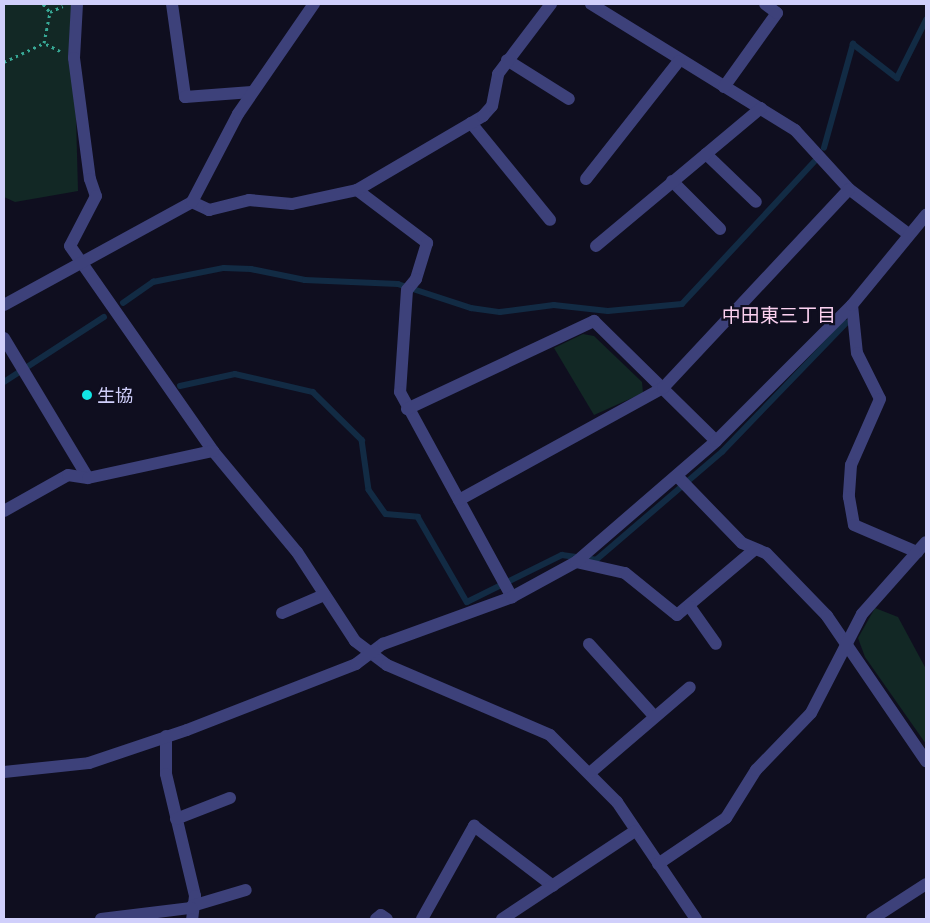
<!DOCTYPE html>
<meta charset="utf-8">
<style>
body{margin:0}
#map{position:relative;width:930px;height:923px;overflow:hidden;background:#0f0e1f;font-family:Manrope,"Noto Sans JP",sans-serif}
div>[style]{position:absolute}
.green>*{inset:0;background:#122825}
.stream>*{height:5.5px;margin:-2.75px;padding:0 2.75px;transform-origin:2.75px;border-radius:2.75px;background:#122b44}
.path>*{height:3px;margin-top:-1.5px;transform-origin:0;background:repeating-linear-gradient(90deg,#37a895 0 2.5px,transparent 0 6.5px)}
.minor>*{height:12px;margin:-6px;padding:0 6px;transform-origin:6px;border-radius:6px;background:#3d417a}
.dots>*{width:14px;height:14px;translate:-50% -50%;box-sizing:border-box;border:2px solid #0f0e1f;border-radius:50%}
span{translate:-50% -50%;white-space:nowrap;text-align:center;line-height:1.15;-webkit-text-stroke:4.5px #0f0e1f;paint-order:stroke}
.poi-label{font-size:18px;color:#d0cffb}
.left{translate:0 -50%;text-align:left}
.neighbourhood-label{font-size:19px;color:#fbd1f0}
.frame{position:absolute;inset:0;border:5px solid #d0cffb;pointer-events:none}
</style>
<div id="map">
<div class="green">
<i style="clip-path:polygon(4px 4px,73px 4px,78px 191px,15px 202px,4px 197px)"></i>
<i style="clip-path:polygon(583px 334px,594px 336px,642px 382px,643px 393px,594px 415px,554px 348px)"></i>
<i style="clip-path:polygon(875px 608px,898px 617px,926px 669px,926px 744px,865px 657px,858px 638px)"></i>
</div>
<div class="stream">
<i style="left:824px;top:148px;width:108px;rotate:-74.4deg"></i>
<i style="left:853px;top:44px;width:56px;rotate:37.7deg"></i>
<i style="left:897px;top:78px;width:65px;rotate:-63.4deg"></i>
<i style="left:123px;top:303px;width:37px;rotate:-35deg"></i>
<i style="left:153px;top:282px;width:72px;rotate:-11.2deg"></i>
<i style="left:224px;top:268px;width:27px;rotate:2deg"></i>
<i style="left:251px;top:269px;width:55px;rotate:11.5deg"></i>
<i style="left:305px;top:280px;width:93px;rotate:2.5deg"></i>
<i style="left:398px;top:284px;width:77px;rotate:18.2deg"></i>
<i style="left:471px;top:308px;width:29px;rotate:8deg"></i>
<i style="left:500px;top:312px;width:54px;rotate:-7.4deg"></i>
<i style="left:554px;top:305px;width:54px;rotate:6.3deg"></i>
<i style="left:608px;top:311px;width:74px;rotate:-5.4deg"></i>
<i style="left:682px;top:304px;width:194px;rotate:-47.1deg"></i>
<i style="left:4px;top:382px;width:119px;rotate:-33deg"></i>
<i style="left:180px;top:386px;width:56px;rotate:-12.3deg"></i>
<i style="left:235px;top:374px;width:80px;rotate:13deg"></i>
<i style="left:313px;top:392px;width:69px;rotate:44.4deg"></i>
<i style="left:362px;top:440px;width:50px;rotate:82deg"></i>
<i style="left:369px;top:490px;width:29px;rotate:55deg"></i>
<i style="left:386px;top:514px;width:32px;rotate:5deg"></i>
<i style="left:418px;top:517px;width:98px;rotate:60deg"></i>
<i style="left:467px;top:602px;width:106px;rotate:-26.3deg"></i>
<i style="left:562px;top:555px;width:34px;rotate:8deg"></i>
<i style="left:596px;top:560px;width:166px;rotate:-40.6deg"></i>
<i style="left:722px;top:452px;width:179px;rotate:-46.1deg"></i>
</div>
<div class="path">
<i style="left:43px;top:4px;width:11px;rotate:49deg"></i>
<i style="left:60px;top:51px;width:18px;rotate:-153deg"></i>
<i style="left:44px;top:43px;width:32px;rotate:-79deg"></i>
<i style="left:50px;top:12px;width:14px;rotate:-25deg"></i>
<i style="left:4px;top:62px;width:44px;rotate:-25.4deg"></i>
</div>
<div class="minor">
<i style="left:77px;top:4px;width:54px;rotate:93.2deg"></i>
<i style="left:74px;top:58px;width:122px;rotate:82.5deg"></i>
<i style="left:90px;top:179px;width:18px;rotate:71deg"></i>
<i style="left:96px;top:196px;width:56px;rotate:117.5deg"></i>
<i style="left:70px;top:246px;width:250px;rotate:55.1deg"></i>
<i style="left:213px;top:451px;width:131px;rotate:50.3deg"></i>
<i style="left:297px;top:552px;width:106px;rotate:56.9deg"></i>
<i style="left:355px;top:641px;width:40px;rotate:37deg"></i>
<i style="left:387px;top:665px;width:177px;rotate:23.2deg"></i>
<i style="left:550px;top:735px;width:95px;rotate:45deg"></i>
<i style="left:617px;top:802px;width:141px;rotate:56deg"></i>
<i style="left:172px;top:4px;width:94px;rotate:82deg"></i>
<i style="left:185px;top:97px;width:67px;rotate:-4.3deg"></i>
<i style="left:591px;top:4px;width:240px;rotate:31.7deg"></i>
<i style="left:795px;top:130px;width:80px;rotate:47.5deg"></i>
<i style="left:849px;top:189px;width:73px;rotate:37.2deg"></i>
<i style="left:507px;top:60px;width:73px;rotate:32.2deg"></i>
<i style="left:724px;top:87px;width:91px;rotate:-54.4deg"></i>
<i style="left:777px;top:13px;width:15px;rotate:-143deg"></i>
<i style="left:471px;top:123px;width:125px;rotate:50.8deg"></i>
<i style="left:706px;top:154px;width:69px;rotate:43.8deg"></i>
<i style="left:586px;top:179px;width:150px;rotate:-51.8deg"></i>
<i style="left:672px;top:181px;width:68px;rotate:45deg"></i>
<i style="left:357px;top:190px;width:88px;rotate:37.1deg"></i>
<i style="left:427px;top:243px;width:38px;rotate:107deg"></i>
<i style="left:416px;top:279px;width:14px;rotate:129deg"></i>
<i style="left:407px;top:290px;width:102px;rotate:93.9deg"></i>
<i style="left:400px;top:392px;width:234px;rotate:61.4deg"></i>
<i style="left:192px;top:202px;width:19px;rotate:25deg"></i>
<i style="left:209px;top:210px;width:41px;rotate:-14deg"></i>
<i style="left:249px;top:200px;width:43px;rotate:5.3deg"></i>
<i style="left:292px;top:204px;width:66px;rotate:-12.2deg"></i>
<i style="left:357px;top:190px;width:146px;rotate:-30.4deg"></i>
<i style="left:483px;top:116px;width:13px;rotate:-48deg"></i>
<i style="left:492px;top:106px;width:33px;rotate:-79deg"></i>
<i style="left:498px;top:74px;width:88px;rotate:-52.9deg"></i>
<i style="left:596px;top:246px;width:215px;rotate:-39.9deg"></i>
<i style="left:4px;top:305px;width:214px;rotate:-28.7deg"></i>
<i style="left:192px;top:202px;width:99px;rotate:-62.4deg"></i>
<i style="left:238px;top:114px;width:134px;rotate:-55.4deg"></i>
<i style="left:852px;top:305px;width:48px;rotate:84.1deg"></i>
<i style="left:857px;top:353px;width:51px;rotate:63.4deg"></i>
<i style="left:880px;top:399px;width:72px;rotate:113.7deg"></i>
<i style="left:851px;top:465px;width:32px;rotate:94deg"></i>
<i style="left:849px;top:497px;width:28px;rotate:80deg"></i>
<i style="left:854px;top:525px;width:69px;rotate:23.2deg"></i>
<i style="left:4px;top:338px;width:163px;rotate:59deg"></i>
<i style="left:407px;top:409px;width:207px;rotate:-25.2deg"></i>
<i style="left:594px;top:321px;width:171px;rotate:44.5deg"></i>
<i style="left:677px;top:476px;width:93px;rotate:45.9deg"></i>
<i style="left:742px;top:543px;width:26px;rotate:23deg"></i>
<i style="left:766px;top:553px;width:88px;rotate:45.9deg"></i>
<i style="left:827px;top:616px;width:176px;rotate:55.7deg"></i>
<i style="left:459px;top:500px;width:233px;rotate:-28.8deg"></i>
<i style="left:663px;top:388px;width:272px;rotate:-46.9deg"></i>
<i style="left:4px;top:511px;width:73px;rotate:-29.4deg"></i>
<i style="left:68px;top:475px;width:20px;rotate:9deg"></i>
<i style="left:88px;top:478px;width:128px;rotate:-12.2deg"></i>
<i style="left:576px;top:562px;width:50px;rotate:12.7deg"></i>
<i style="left:625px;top:573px;width:67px;rotate:38.9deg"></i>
<i style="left:677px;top:615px;width:101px;rotate:-40.2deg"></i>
<i style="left:690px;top:607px;width:45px;rotate:54.9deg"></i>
<i style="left:282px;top:613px;width:46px;rotate:-23.2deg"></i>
<i style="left:589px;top:644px;width:97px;rotate:47.9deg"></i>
<i style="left:166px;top:736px;width:38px;rotate:90deg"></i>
<i style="left:166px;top:774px;width:125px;rotate:76.6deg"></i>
<i style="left:195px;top:896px;width:23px;rotate:97deg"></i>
<i style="left:4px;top:772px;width:85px;rotate:-6deg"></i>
<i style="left:89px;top:763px;width:103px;rotate:-18.6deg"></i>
<i style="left:187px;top:730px;width:181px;rotate:-21.3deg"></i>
<i style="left:356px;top:664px;width:34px;rotate:-37deg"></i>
<i style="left:383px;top:644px;width:137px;rotate:-20deg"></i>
<i style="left:512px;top:597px;width:73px;rotate:-28.7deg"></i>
<i style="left:576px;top:562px;width:185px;rotate:-40.8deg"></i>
<i style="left:716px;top:441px;width:192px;rotate:-45deg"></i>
<i style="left:852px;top:305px;width:117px;rotate:-50.6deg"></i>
<i style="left:591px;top:772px;width:130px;rotate:-40.6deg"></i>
<i style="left:176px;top:819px;width:58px;rotate:-21.3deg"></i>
<i style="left:658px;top:864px;width:82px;rotate:-34.1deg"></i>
<i style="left:726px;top:818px;width:57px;rotate:-58deg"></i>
<i style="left:756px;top:770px;width:79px;rotate:-46deg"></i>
<i style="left:811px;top:713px;width:111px;rotate:-62.7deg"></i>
<i style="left:862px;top:614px;width:96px;rotate:-48.4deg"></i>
<i style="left:192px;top:906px;width:56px;rotate:-16.5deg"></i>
<i style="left:101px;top:919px;width:91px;rotate:-7deg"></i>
<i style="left:376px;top:919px;width:6px;rotate:-39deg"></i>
<i style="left:381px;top:915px;width:7px;rotate:34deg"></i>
<i style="left:422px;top:919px;width:107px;rotate:-60.8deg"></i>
<i style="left:474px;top:826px;width:99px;rotate:37.2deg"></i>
<i style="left:502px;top:919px;width:159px;rotate:-33.5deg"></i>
<i style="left:872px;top:919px;width:64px;rotate:-32.9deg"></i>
</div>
<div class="dots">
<i style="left:87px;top:395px;background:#12e5e4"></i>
</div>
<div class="poi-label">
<span class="left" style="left:97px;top:395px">生協</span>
</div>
<div class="neighbourhood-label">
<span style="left:779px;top:316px">中田東三丁目</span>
</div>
<div class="frame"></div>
</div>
